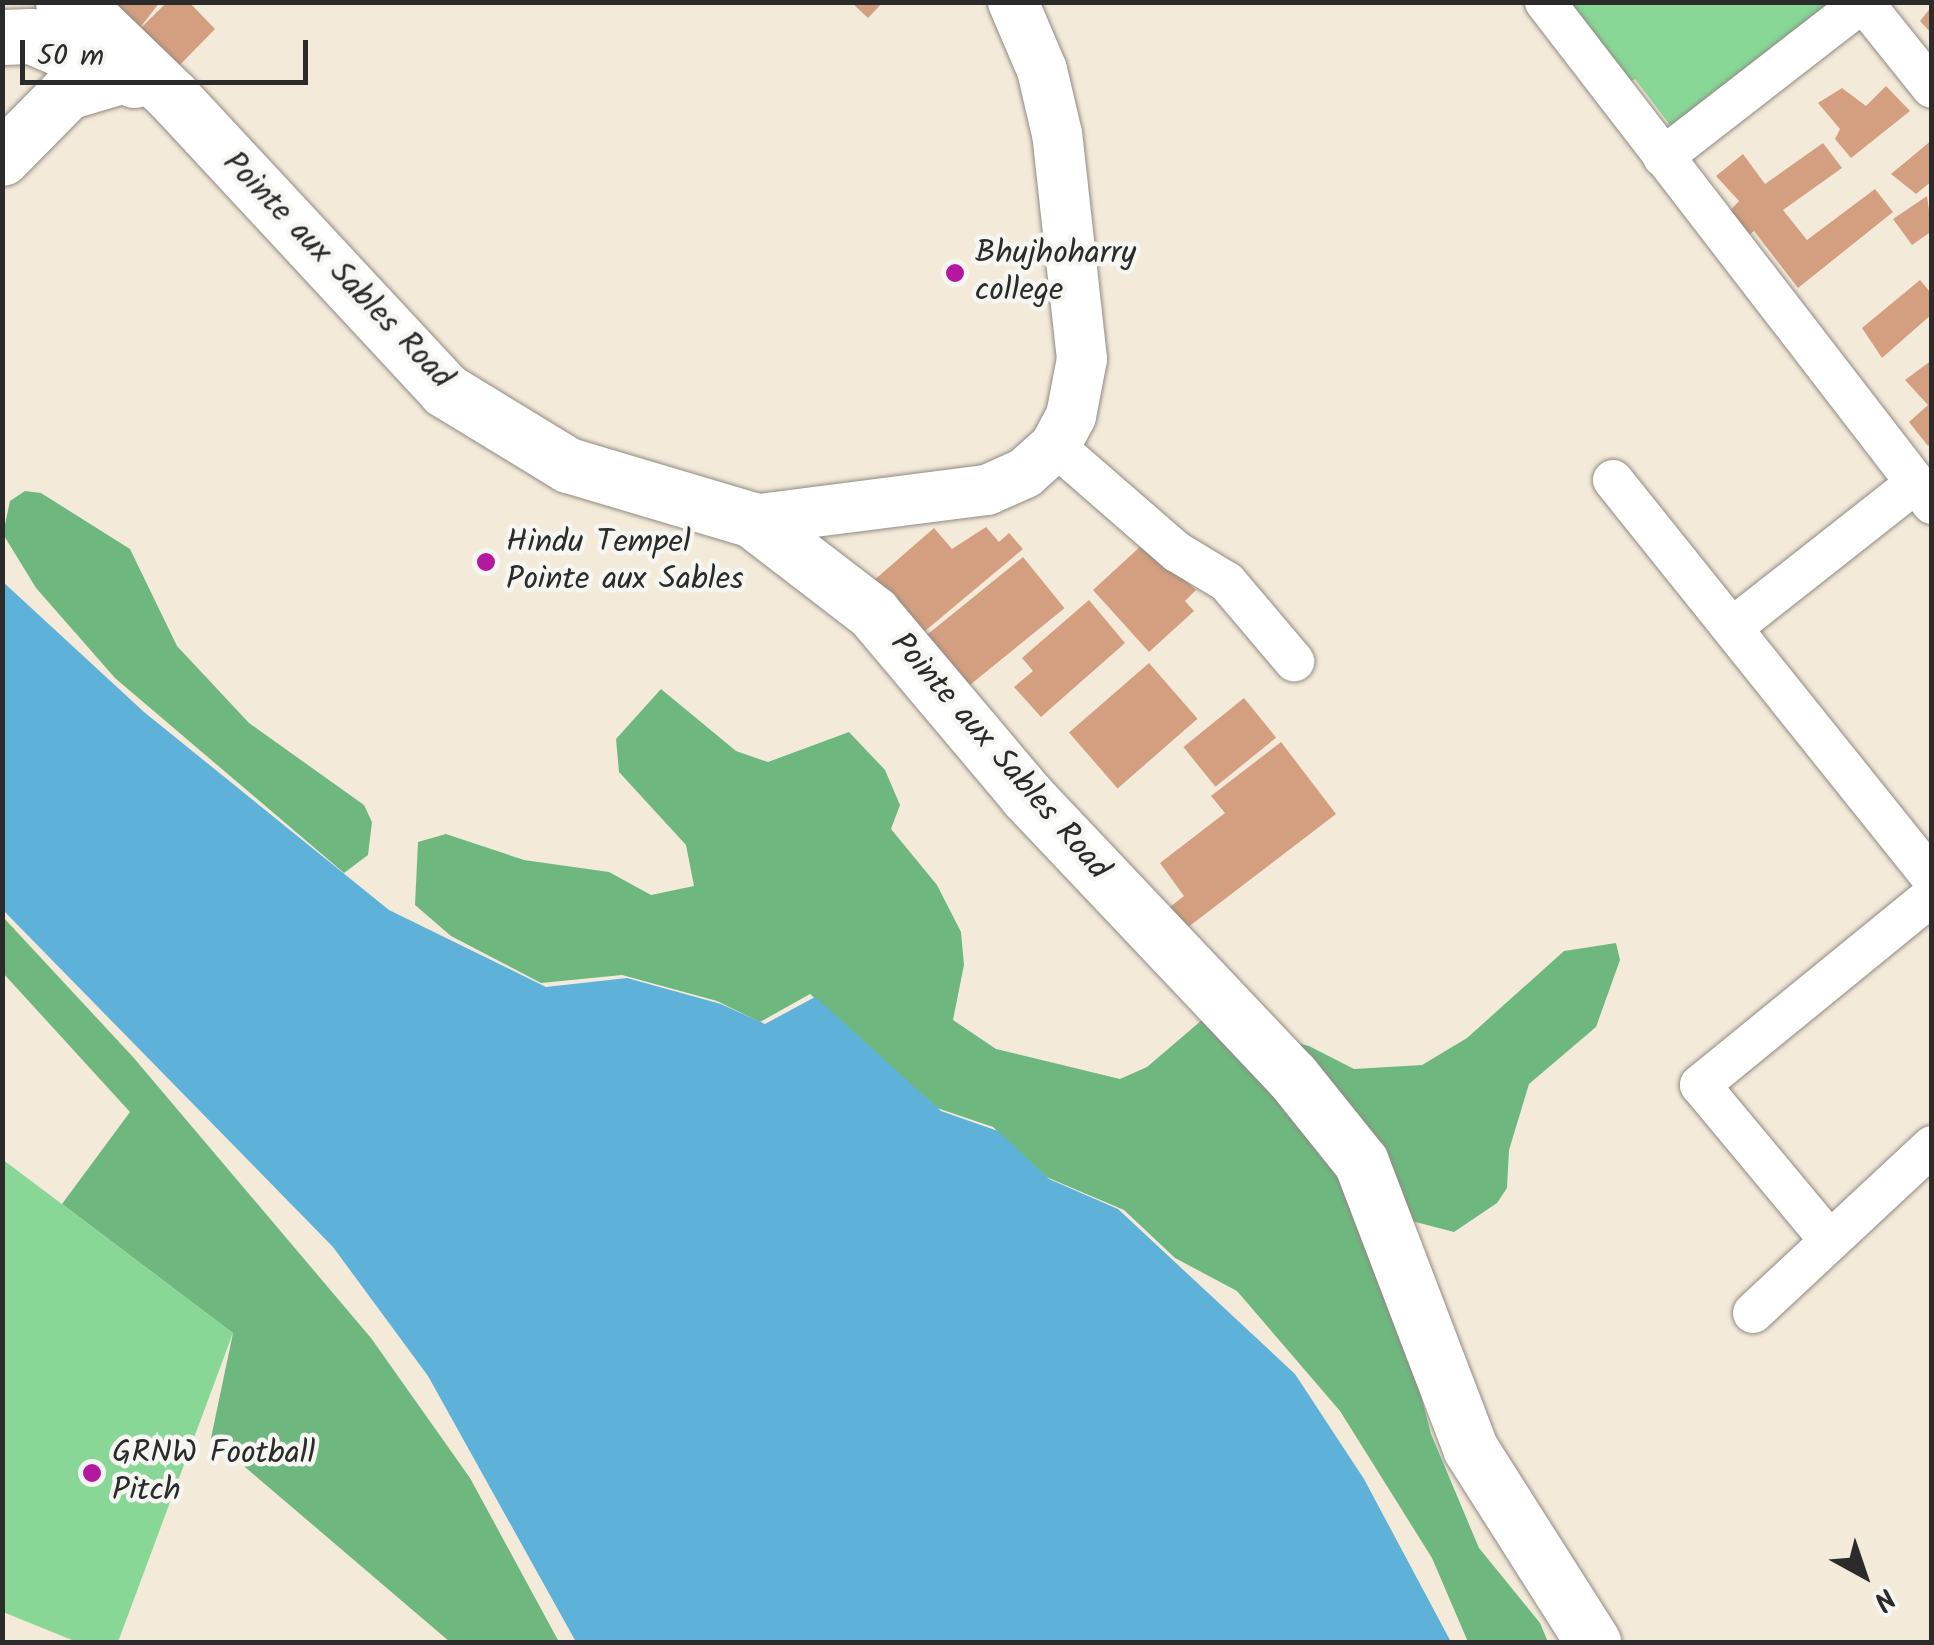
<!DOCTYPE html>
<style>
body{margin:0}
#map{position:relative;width:1934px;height:1645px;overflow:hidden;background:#f4eada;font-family:Kalam,sans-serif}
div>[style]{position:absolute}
.green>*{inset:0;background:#88d797}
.forest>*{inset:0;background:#6eb880}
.water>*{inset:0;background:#5eb2da}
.building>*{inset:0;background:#d49f81;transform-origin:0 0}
.roads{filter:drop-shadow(0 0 2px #908a82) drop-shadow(0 0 2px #908a82)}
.minor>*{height:40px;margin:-20px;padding:0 20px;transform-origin:20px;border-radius:20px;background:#fff}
.tertiary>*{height:50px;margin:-25px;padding:0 25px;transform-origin:25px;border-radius:25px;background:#fff}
.secondary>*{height:55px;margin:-27.5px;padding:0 27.5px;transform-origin:27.5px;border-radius:27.5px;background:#fff}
.primary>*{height:55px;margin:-27.5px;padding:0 27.5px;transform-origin:27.5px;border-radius:27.5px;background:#fff}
.dots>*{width:28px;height:28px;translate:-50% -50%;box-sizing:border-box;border:5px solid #f6f6f2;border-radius:50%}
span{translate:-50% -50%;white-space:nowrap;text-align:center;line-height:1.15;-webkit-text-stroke:9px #f6f6f2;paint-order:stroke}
.poi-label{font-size:32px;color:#2b2b2b}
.left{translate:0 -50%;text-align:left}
.street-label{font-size:32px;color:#2b2b2b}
.frame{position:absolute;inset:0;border:5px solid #2b2b2b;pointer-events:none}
.north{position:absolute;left:1814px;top:1525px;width:100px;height:100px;-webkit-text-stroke:8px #f6f6f2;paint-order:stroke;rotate:140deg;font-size:28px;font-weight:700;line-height:40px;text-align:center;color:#2b2b2b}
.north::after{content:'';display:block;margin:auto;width:35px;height:45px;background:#2b2b2b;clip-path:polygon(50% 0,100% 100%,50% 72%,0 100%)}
.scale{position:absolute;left:20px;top:40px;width:288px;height:45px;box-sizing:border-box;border:5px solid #2b2b2b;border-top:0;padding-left:12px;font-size:30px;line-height:35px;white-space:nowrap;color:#2b2b2b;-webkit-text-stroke:8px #f6f6f2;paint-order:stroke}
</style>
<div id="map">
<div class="green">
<i style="clip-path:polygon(1831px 2px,1680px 138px,1635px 79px,1621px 87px,1558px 3px)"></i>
<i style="clip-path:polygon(2px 1159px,233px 1333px,118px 1642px,77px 1642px,3px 1612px)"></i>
</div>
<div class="forest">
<i style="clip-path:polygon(25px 491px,41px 493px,130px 549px,177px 646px,249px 723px,364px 805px,372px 822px,368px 855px,344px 873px,115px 678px,36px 588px,3px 534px,10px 501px)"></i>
<i style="clip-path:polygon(661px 689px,736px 751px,768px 762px,849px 732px,885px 770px,900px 805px,891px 829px,937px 885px,961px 932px,964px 965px,953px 1020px,996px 1049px,1120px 1079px,1147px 1067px,1202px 1020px,1309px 1046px,1354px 1069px,1422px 1065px,1467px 1038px,1564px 951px,1616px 943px,1620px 960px,1596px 1027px,1529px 1084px,1509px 1150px,1507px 1188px,1497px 1203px,1454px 1232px,1389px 1215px,1363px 1242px,1407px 1341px,1431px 1434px,1479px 1548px,1540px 1623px,1548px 1642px,1468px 1642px,1432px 1558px,1340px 1411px,1237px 1291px,1175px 1258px,1124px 1210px,1044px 1176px,993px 1127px,937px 1108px,810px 994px,760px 1022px,717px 1001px,622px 975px,541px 983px,451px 936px,415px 905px,418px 842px,446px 834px,524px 860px,609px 872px,651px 895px,694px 886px,686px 845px,619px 772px,616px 739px)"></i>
<i style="clip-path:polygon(3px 917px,133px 1057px,371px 1338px,470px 1478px,559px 1642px,450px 1642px,211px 1438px,233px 1333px,62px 1204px,130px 1112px,3px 973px)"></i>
</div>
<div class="water">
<i style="clip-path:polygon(2px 581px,144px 712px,389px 910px,546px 987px,627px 978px,721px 1004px,765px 1024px,815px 997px,941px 1111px,998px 1131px,1049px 1179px,1118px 1209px,1295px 1374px,1364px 1479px,1451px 1642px,576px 1642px,428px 1376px,333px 1247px,3px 910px)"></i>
</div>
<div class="building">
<i style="clip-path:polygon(103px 2px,160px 2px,136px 33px,167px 2px,189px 2px,215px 29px,174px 71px)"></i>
<i style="clip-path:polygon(851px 2px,883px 2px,868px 18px)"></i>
<i style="clip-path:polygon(1932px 6px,1932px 34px,1920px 21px)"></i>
<i style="clip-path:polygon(1886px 86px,1910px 111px,1851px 158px,1835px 139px,1840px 129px,1818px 103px,1842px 88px,1866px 106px)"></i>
<i style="clip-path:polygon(1932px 140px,1932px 181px,1916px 194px,1891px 174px)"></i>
<i style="clip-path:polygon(1823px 143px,1842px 168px,1783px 210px,1807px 240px,1875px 189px,1893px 212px,1798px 288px,1754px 231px,1741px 241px,1721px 220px,1739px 201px,1716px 176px,1743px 154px,1765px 184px)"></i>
<i style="clip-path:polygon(1927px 196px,1932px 231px,1912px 245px,1893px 219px)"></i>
<i style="clip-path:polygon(1920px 280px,1932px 294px,1932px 314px,1882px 358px,1862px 328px)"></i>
<i style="clip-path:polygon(1932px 360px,1932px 443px,1928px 446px,1909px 422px,1928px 405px,1905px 380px)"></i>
<i style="clip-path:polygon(986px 527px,999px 542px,1009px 533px,1023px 549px,919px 636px,872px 582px,934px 528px,952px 549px)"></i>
<i style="clip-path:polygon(1143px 544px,1196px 590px,1185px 601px,1194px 611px,1149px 652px,1093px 590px)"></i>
<i style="left:1023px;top:557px;width:66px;height:129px;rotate:51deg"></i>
<i style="clip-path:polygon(1089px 600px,1125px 643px,1041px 717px,1014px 687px,1033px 671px,1022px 658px)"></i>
<i style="left:1149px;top:663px;width:74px;height:106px;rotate:49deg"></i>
<i style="left:1244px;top:698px;width:51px;height:78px;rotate:51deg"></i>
<i style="clip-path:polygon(1281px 742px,1336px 814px,1183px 931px,1166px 910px,1184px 896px,1160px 863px,1225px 813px,1211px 796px)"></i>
</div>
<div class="roads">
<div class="minor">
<i style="left:1545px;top:2px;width:634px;rotate:52.37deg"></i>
<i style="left:1863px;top:2px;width:110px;rotate:51.3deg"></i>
<i style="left:1663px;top:157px;width:253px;rotate:-37.8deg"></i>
<i style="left:1055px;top:446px;width:162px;rotate:41deg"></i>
<i style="left:1177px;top:552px;width:58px;rotate:31deg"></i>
<i style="left:1227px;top:582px;width:104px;rotate:49.7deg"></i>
<i style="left:1613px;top:480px;width:510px;rotate:51.29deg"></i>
<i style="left:1733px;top:627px;width:231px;rotate:-38.2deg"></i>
<i style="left:1830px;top:1241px;width:203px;rotate:-129.8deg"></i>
<i style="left:1700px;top:1085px;width:299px;rotate:-39.2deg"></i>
<i style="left:1753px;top:1313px;width:245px;rotate:-43deg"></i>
</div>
<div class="tertiary">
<i style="left:752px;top:520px;width:237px;rotate:-7.3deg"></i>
<i style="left:987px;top:490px;width:42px;rotate:-24.1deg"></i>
<i style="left:1025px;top:473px;width:40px;rotate:-42deg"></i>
<i style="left:1055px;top:446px;width:34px;rotate:-62deg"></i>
<i style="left:1071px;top:416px;width:58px;rotate:-79.1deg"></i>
<i style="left:1082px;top:359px;width:226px;rotate:-96.3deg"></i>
<i style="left:1057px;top:134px;width:66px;rotate:-103.2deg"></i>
<i style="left:1042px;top:70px;width:74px;rotate:-113.1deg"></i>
</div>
<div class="secondary">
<i style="left:63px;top:2px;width:22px;rotate:22deg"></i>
<i style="left:83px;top:10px;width:125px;rotate:44deg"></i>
<i style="left:173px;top:97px;width:400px;rotate:47.1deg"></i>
<i style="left:445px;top:390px;width:144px;rotate:31.4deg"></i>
<i style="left:568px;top:465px;width:192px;rotate:16.6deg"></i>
<i style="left:752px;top:520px;width:153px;rotate:37.5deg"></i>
<i style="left:873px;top:613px;width:238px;rotate:49.9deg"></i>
<i style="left:1026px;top:795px;width:387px;rotate:46.6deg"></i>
<i style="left:1292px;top:1076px;width:110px;rotate:51.3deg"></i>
<i style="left:1361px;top:1162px;width:306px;rotate:69.1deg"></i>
<i style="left:1470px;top:1448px;width:230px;rotate:57.6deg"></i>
<i style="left:2px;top:37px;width:29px;rotate:-2deg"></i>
<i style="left:31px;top:36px;width:112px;rotate:23.1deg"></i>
</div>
<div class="primary">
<i style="left:76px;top:2px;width:11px;rotate:49deg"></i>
<i style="left:2px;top:158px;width:93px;rotate:-45.4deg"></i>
<i style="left:67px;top:92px;width:59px;rotate:-16.6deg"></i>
</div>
</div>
<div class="dots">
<i style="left:955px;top:273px;background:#b5179e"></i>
<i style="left:486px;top:562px;background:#b5179e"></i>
<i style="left:92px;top:1473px;background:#b5179e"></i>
</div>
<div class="poi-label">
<span class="left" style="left:975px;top:273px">Bhujhoharry<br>college</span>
<span class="left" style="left:506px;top:562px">Hindu Tempel<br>Pointe aux Sables</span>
<span class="left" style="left:112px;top:1473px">GRNW Football<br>Pitch</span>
</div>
<div class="street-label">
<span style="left:337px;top:271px;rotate:46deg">Pointe aux Sables Road</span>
<span style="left:999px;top:757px;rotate:49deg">Pointe aux Sables Road</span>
</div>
<div class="frame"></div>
<div class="north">N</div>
<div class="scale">50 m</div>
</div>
